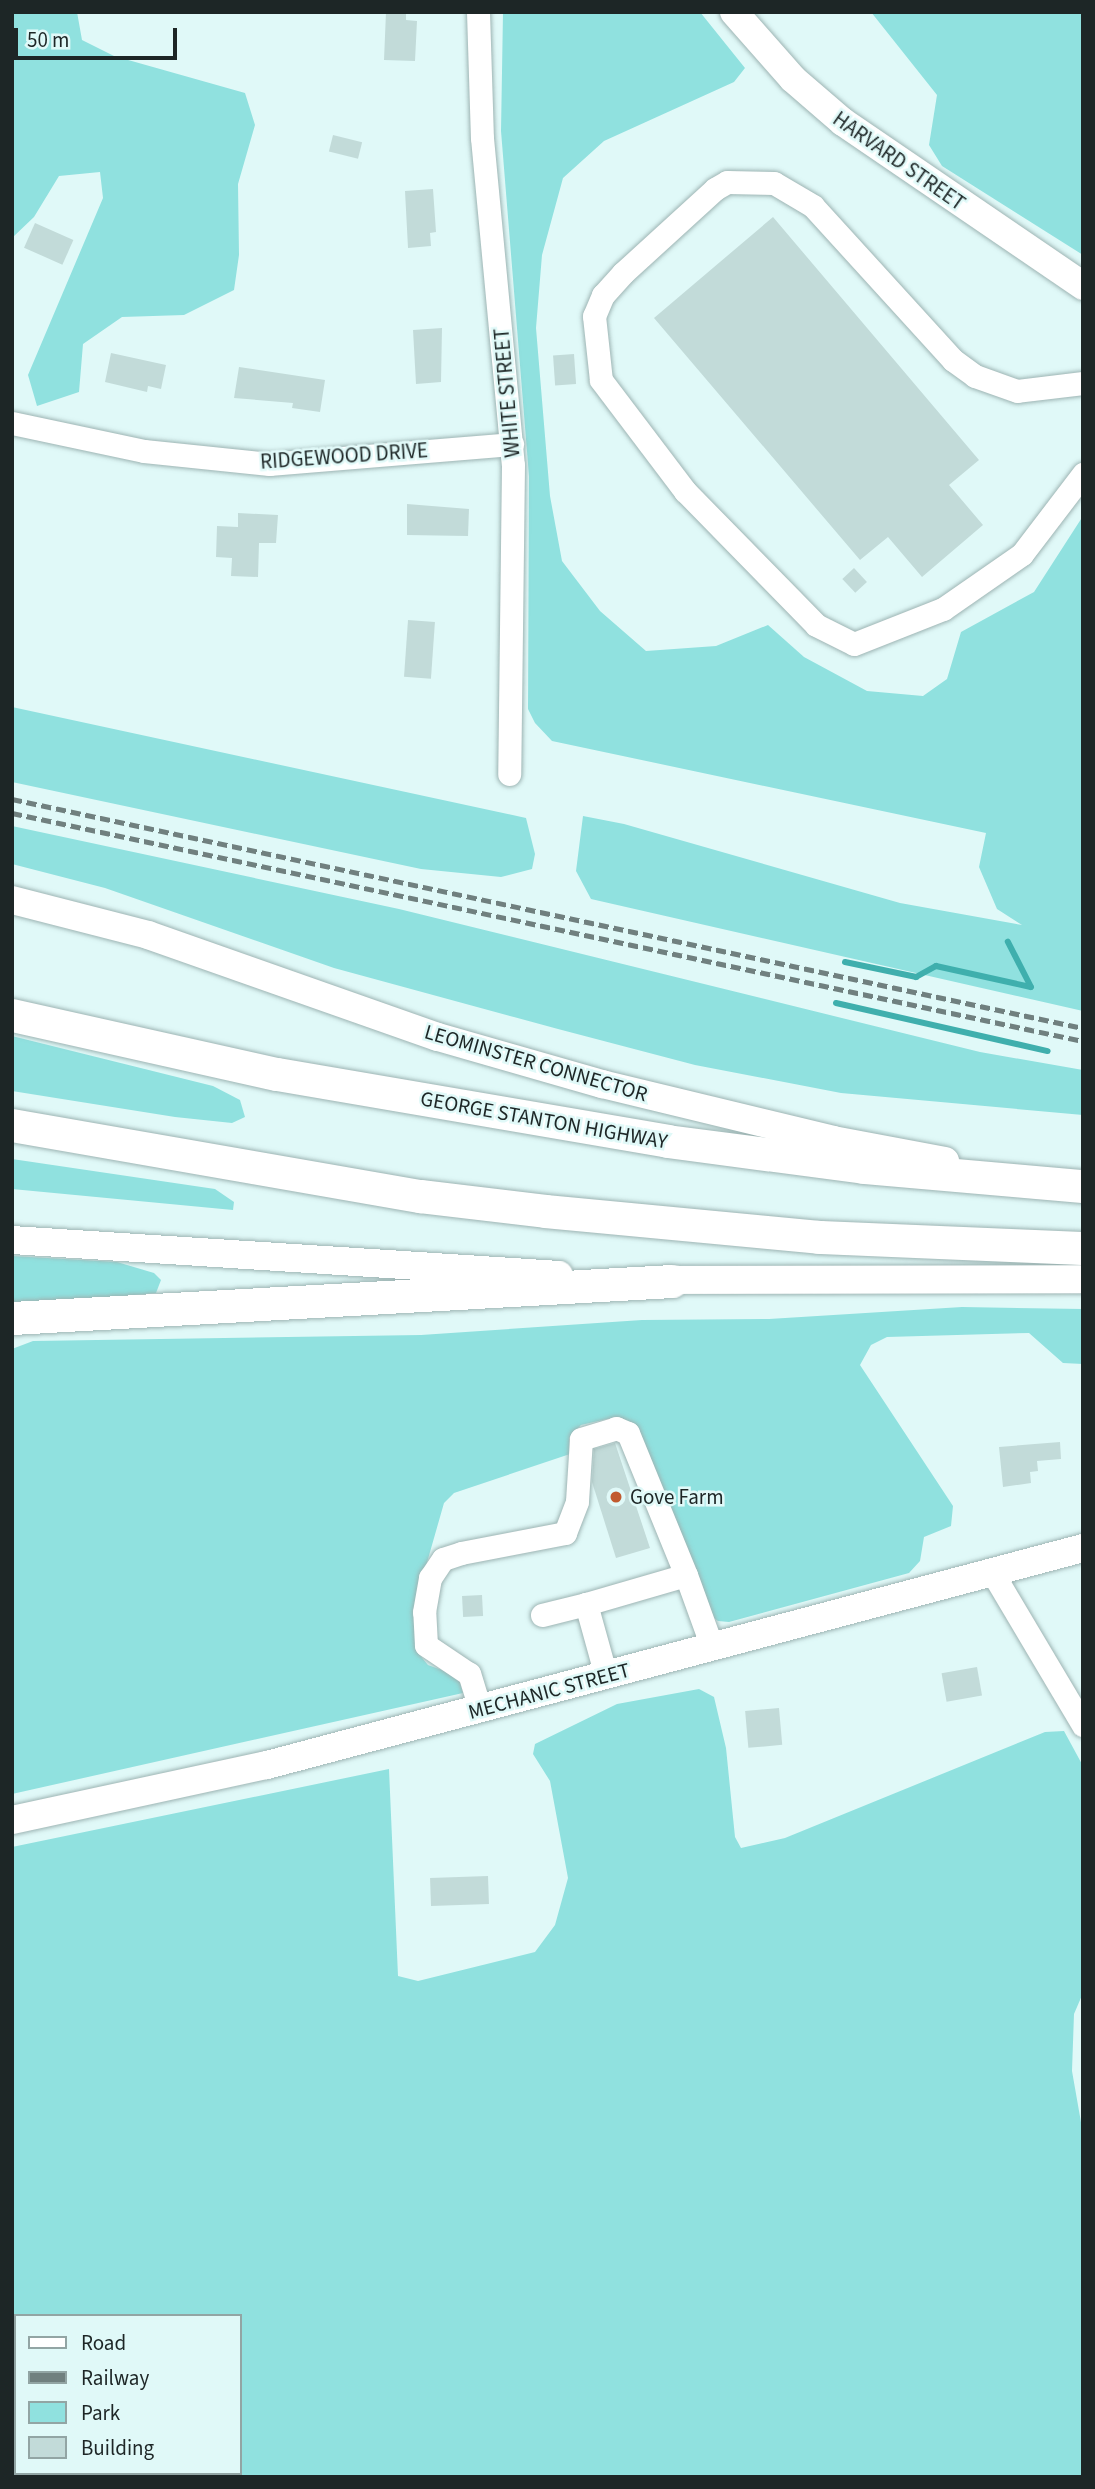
<!DOCTYPE html>
<style>
body{margin:0}
#map{position:relative;width:1095px;height:2489px;overflow:hidden;background:#e0f9f8;font-family:"Source Sans 3",sans-serif}
div>[style]{position:absolute}
.green>*{inset:0;background:#90e1df}
.stream>*{height:6px;margin:-3px;padding:0 3px;transform-origin:3px;border-radius:3px;background:#3fafad}
.building>*{inset:0;background:#c2dbd9;transform-origin:0 0}
.roads{filter:drop-shadow(0 0 2px #9db4b3) drop-shadow(0 0 2px #9db4b3)}
.minor>*{height:23px;margin:-11.5px;padding:0 11.5px;transform-origin:11.5px;border-radius:11.5px;background:#fff}
.major>*{height:28px;margin:-14px;padding:0 14px;transform-origin:14px;border-radius:14px;background:#fff}
.highway>*{height:33px;margin:-16.5px;padding:0 16.5px;transform-origin:16.5px;border-radius:16.5px;background:#fff}
.rail>*{height:5px;margin-top:-2.5px;transform-origin:0;background:repeating-linear-gradient(90deg,#70807f 0 10px,transparent 0 15px)}
.dots>*{width:19px;height:19px;translate:-50% -50%;box-sizing:border-box;border:4px solid #e0f9f8;border-radius:50%}
span{translate:-50% -50%;white-space:nowrap;text-align:center;line-height:1.15;-webkit-text-stroke:5px #e0f9f8;paint-order:stroke}
.street-label{font-size:21px;color:#1d2626}
.poi-label{font-size:21px;color:#1d2626}
.left{translate:0 -50%;text-align:left}
.frame{position:absolute;inset:0;border:14px solid #1d2626;pointer-events:none}
.legend{position:absolute;left:14px;top:2314px;width:228px;height:161px;box-sizing:border-box;background:#e0f9f8;border:2px solid #92a5a4;margin:0;padding:9px 12px;list-style:none;font-size:21px;color:#1d2626}
.legend li{display:flex;align-items:center;gap:14px;height:35px}
.legend b{width:35px;border:2px solid #92a5a4}
.scale{position:absolute;left:14px;top:28px;width:163px;height:32px;box-sizing:border-box;border:4px solid #1d2626;border-top:0;padding-left:9px;font-size:21px;line-height:24px;white-space:nowrap;color:#1d2626;-webkit-text-stroke:5px #e0f9f8;paint-order:stroke}
</style>
<div id="map">
<div class="green">
<i style="clip-path:polygon(12px 12px,77px 12px,82px 40px,114px 56px,245px 93px,255px 125px,238px 184px,239px 255px,234px 290px,184px 315px,122px 317px,83px 344px,79px 392px,37px 406px,28px 375px,103px 198px,100px 172px,59px 176px,34px 217px,12px 238px)"></i>
<i style="clip-path:polygon(503px 12px,700px 12px,745px 68px,734px 82px,604px 141px,563px 178px,542px 255px,536px 328px,550px 496px,562px 561px,600px 611px,646px 651px,716px 646px,768px 625px,804px 657px,867px 691px,923px 696px,947px 679px,961px 632px,1034px 592px,1083px 516px,1083px 1011px,591px 899px,576px 871px,583px 816px,624px 824px,900px 903px,1022px 925px,997px 909px,979px 867px,986px 833px,552px 741px,535px 723px,528px 709px,529px 476px,501px 131px)"></i>
<i style="clip-path:polygon(871px 12px,1083px 12px,1083px 255px,942px 166px,929px 145px,937px 95px)"></i>
<i style="clip-path:polygon(12px 707px,526px 818px,535px 854px,532px 869px,501px 877px,421px 869px,12px 782px)"></i>
<i style="clip-path:polygon(12px 826px,399px 909px,980px 1052px,1083px 1070px,1083px 1115px,841px 1093px,695px 1065px,558px 1029px,334px 968px,105px 888px,12px 864px)"></i>
<i style="clip-path:polygon(12px 1036px,213px 1086px,240px 1100px,245px 1117px,232px 1123px,175px 1117px,12px 1091px)"></i>
<i style="clip-path:polygon(12px 1159px,215px 1189px,234px 1202px,233px 1210px,12px 1189px)"></i>
<i style="clip-path:polygon(12px 1256px,117px 1262px,154px 1273px,161px 1280px,156px 1293px,12px 1306px)"></i>
<i style="clip-path:polygon(962px 1307px,1083px 1309px,1083px 1364px,1063px 1363px,1029px 1333px,887px 1337px,871px 1345px,860px 1365px,953px 1506px,951px 1526px,924px 1537px,920px 1561px,909px 1573px,729px 1622px,718px 1621px,711px 1616px,617px 1418px,607px 1419px,581px 1425px,569px 1438px,570px 1454px,454px 1493px,444px 1503px,426px 1566px,418px 1653px,428px 1665px,458px 1676px,463px 1693px,12px 1794px,12px 1349px,33px 1341px,421px 1335px,642px 1320px,769px 1319px)"></i>
<i style="clip-path:polygon(evenodd,699px 1689px,714px 1697px,726px 1748px,735px 1837px,741px 1848px,785px 1838px,1045px 1732px,1064px 1731px,1083px 1766px,1083px 1993px,1074px 2014px,1072px 2071px,1082px 2128px,1083px 2477px,12px 2477px,12px 1847px,389px 1769px,398px 1976px,418px 1981px,535px 1952px,555px 1925px,568px 1878px,550px 1781px,533px 1754px,535px 1744px,617px 1704px,699px 1689px,16px 2316px,240px 2316px,240px 2473px,16px 2473px,16px 2316px)"></i>
</div>
<div class="stream">
<i style="left:845px;top:962px;width:73px;rotate:11.9deg"></i>
<i style="left:916px;top:977px;width:23px;rotate:-29deg"></i>
<i style="left:936px;top:966px;width:97px;rotate:12.5deg"></i>
<i style="left:1031px;top:987px;width:51px;rotate:-117.1deg"></i>
<i style="left:836px;top:1003px;width:217px;rotate:12.8deg"></i>
</div>
<div class="building">
<i style="clip-path:polygon(386px 12px,406px 12px,406px 20px,417px 21px,415px 61px,384px 60px)"></i>
<i style="left:333px;top:135px;width:30px;height:17px;rotate:14deg"></i>
<i style="clip-path:polygon(433px 189px,436px 232px,430px 233px,431px 246px,408px 248px,405px 191px)"></i>
<i style="clip-path:polygon(773px 217px,979px 460px,949px 485px,983px 525px,922px 577px,888px 537px,860px 560px,654px 318px)"></i>
<i style="left:35px;top:223px;width:42px;height:27px;rotate:24deg"></i>
<i style="clip-path:polygon(442px 328px,441px 382px,416px 384px,413px 330px)"></i>
<i style="clip-path:polygon(111px 353px,166px 365px,161px 389px,148px 386px,147px 392px,105px 382px)"></i>
<i style="left:574px;top:354px;width:30px;height:21px;rotate:86deg"></i>
<i style="clip-path:polygon(239px 367px,325px 380px,320px 412px,292px 408px,293px 403px,234px 398px)"></i>
<i style="clip-path:polygon(407px 504px,469px 509px,468px 536px,407px 535px)"></i>
<i style="clip-path:polygon(238px 513px,278px 515px,276px 543px,259px 543px,258px 577px,231px 576px,232px 558px,216px 557px,217px 526px,238px 527px)"></i>
<i style="left:854px;top:568px;width:19px;height:16px;rotate:47deg"></i>
<i style="left:408px;top:620px;width:27px;height:57px;rotate:4deg"></i>
<i style="clip-path:polygon(1060px 1442px,1061px 1459px,1037px 1461px,1038px 1471px,1030px 1472px,1031px 1483px,1003px 1487px,999px 1447px)"></i>
<i style="clip-path:polygon(615px 1443px,650px 1548px,616px 1558px,592px 1482px,594px 1449px)"></i>
<i style="left:482px;top:1595px;width:21px;height:20px;rotate:87deg"></i>
<i style="left:977px;top:1667px;width:29px;height:36px;rotate:80deg"></i>
<i style="left:779px;top:1708px;width:37px;height:34px;rotate:85deg"></i>
<i style="left:488px;top:1876px;width:28px;height:58px;rotate:88deg"></i>
</div>
<div class="roads">
<div class="minor">
<i style="left:478px;top:12px;width:126px;rotate:88.2deg"></i>
<i style="left:482px;top:138px;width:328px;rotate:84.6deg"></i>
<i style="left:513px;top:465px;width:309px;rotate:90.7deg"></i>
<i style="left:1083px;top:383px;width:66px;rotate:173.1deg"></i>
<i style="left:1017px;top:391px;width:45px;rotate:-160.3deg"></i>
<i style="left:975px;top:376px;width:27px;rotate:-144deg"></i>
<i style="left:953px;top:360px;width:208px;rotate:-132.3deg"></i>
<i style="left:813px;top:206px;width:45px;rotate:-149.5deg"></i>
<i style="left:774px;top:183px;width:47px;rotate:-178.8deg"></i>
<i style="left:727px;top:182px;width:14px;rotate:150deg"></i>
<i style="left:715px;top:189px;width:125px;rotate:137.6deg"></i>
<i style="left:623px;top:273px;width:30px;rotate:132deg"></i>
<i style="left:603px;top:295px;width:23px;rotate:113deg"></i>
<i style="left:594px;top:316px;width:64px;rotate:83.8deg"></i>
<i style="left:601px;top:380px;width:139px;rotate:52.9deg"></i>
<i style="left:685px;top:491px;width:187px;rotate:45.6deg"></i>
<i style="left:816px;top:625px;width:42px;rotate:26.6deg"></i>
<i style="left:854px;top:644px;width:96px;rotate:-21.5deg"></i>
<i style="left:943px;top:609px;width:96px;rotate:-34.8deg"></i>
<i style="left:1022px;top:554px;width:101px;rotate:-52.7deg"></i>
<i style="left:12px;top:423px;width:135px;rotate:12deg"></i>
<i style="left:144px;top:451px;width:126px;rotate:5.9deg"></i>
<i style="left:269px;top:464px;width:244px;rotate:-4.7deg"></i>
<i style="left:992px;top:1572px;width:178px;rotate:59.3deg"></i>
<i style="left:542px;top:1615px;width:45px;rotate:-14deg"></i>
<i style="left:606px;top:1676px;width:75px;rotate:-105.5deg"></i>
<i style="left:586px;top:1604px;width:104px;rotate:-16.2deg"></i>
<i style="left:686px;top:1575px;width:77px;rotate:70.1deg"></i>
<i style="left:480px;top:1709px;width:37px;rotate:-107deg"></i>
<i style="left:469px;top:1674px;width:52px;rotate:-146deg"></i>
<i style="left:426px;top:1645px;width:33px;rotate:-93deg"></i>
<i style="left:424px;top:1612px;width:35px;rotate:-80deg"></i>
<i style="left:430px;top:1578px;width:23px;rotate:-56deg"></i>
<i style="left:443px;top:1559px;width:19px;rotate:-18deg"></i>
<i style="left:461px;top:1553px;width:106px;rotate:-10.9deg"></i>
<i style="left:565px;top:1533px;width:34px;rotate:-69deg"></i>
<i style="left:577px;top:1501px;width:62px;rotate:-86.3deg"></i>
<i style="left:581px;top:1439px;width:37px;rotate:-17deg"></i>
<i style="left:616px;top:1428px;width:13px;rotate:23deg"></i>
<i style="left:628px;top:1433px;width:153px;rotate:67.8deg"></i>
</div>
<div class="major">
<i style="left:734px;top:12px;width:89px;rotate:48.6deg"></i>
<i style="left:793px;top:79px;width:66px;rotate:40.7deg"></i>
<i style="left:843px;top:122px;width:291px;rotate:34.3deg"></i>
<i style="left:12px;top:900px;width:140px;rotate:14.4deg"></i>
<i style="left:148px;top:935px;width:307px;rotate:19.4deg"></i>
<i style="left:438px;top:1037px;width:171px;rotate:16deg"></i>
<i style="left:602px;top:1084px;width:238px;rotate:13.6deg"></i>
<i style="left:833px;top:1140px;width:114px;rotate:10.6deg"></i>
<i style="left:12px;top:1240px;width:548px;rotate:3.66deg"></i>
<i style="left:652px;top:1280px;width:431px;rotate:-0.1deg"></i>
<i style="left:12px;top:1820px;width:261px;rotate:-12.2deg"></i>
<i style="left:267px;top:1765px;width:844px;rotate:-14.89deg"></i>
</div>
<div class="highway">
<i style="left:12px;top:1015px;width:271px;rotate:12.6deg"></i>
<i style="left:277px;top:1074px;width:396px;rotate:9.7deg"></i>
<i style="left:667px;top:1141px;width:199px;rotate:7.5deg"></i>
<i style="left:864px;top:1167px;width:220px;rotate:5deg"></i>
<i style="left:12px;top:1125px;width:414px;rotate:9.9deg"></i>
<i style="left:420px;top:1196px;width:126px;rotate:6.8deg"></i>
<i style="left:545px;top:1211px;width:275px;rotate:5.4deg"></i>
<i style="left:819px;top:1237px;width:264px;rotate:2.4deg"></i>
<i style="left:12px;top:1318px;width:661px;rotate:-3.21deg"></i>
</div>
</div>
<div class="rail">
<i style="left:12px;top:799px;width:1095px;rotate:12.07deg"></i>
<i style="left:12px;top:813px;width:1095px;rotate:12.02deg"></i>
</div>
<div class="dots">
<i style="left:616px;top:1497px;background:#c15a2f"></i>
</div>
<div class="street-label">
<span style="left:899px;top:161px;rotate:35deg">HARVARD STREET</span>
<span style="left:507px;top:393px;rotate:-95deg">WHITE STREET</span>
<span style="left:344px;top:456px;rotate:-4deg">RIDGEWOOD DRIVE</span>
<span style="left:536px;top:1063px;rotate:16deg">LEOMINSTER CONNECTOR</span>
<span style="left:544px;top:1120px;rotate:10deg">GEORGE STANTON HIGHWAY</span>
<span style="left:549px;top:1691px;rotate:-15deg">MECHANIC STREET</span>
</div>
<div class="poi-label">
<span class="left" style="left:630px;top:1497px">Gove Farm</span>
</div>
<div class="frame"></div>
<ul class="legend">
<li><b style="height:9px;background:#fff"></b>Road</li>
<li><b style="height:9px;background:#70807f"></b>Railway</li>
<li><b style="height:19px;background:#90e1df"></b>Park</li>
<li><b style="height:19px;background:#c2dbd9"></b>Building</li>
</ul>
<div class="scale">50 m</div>
</div>
